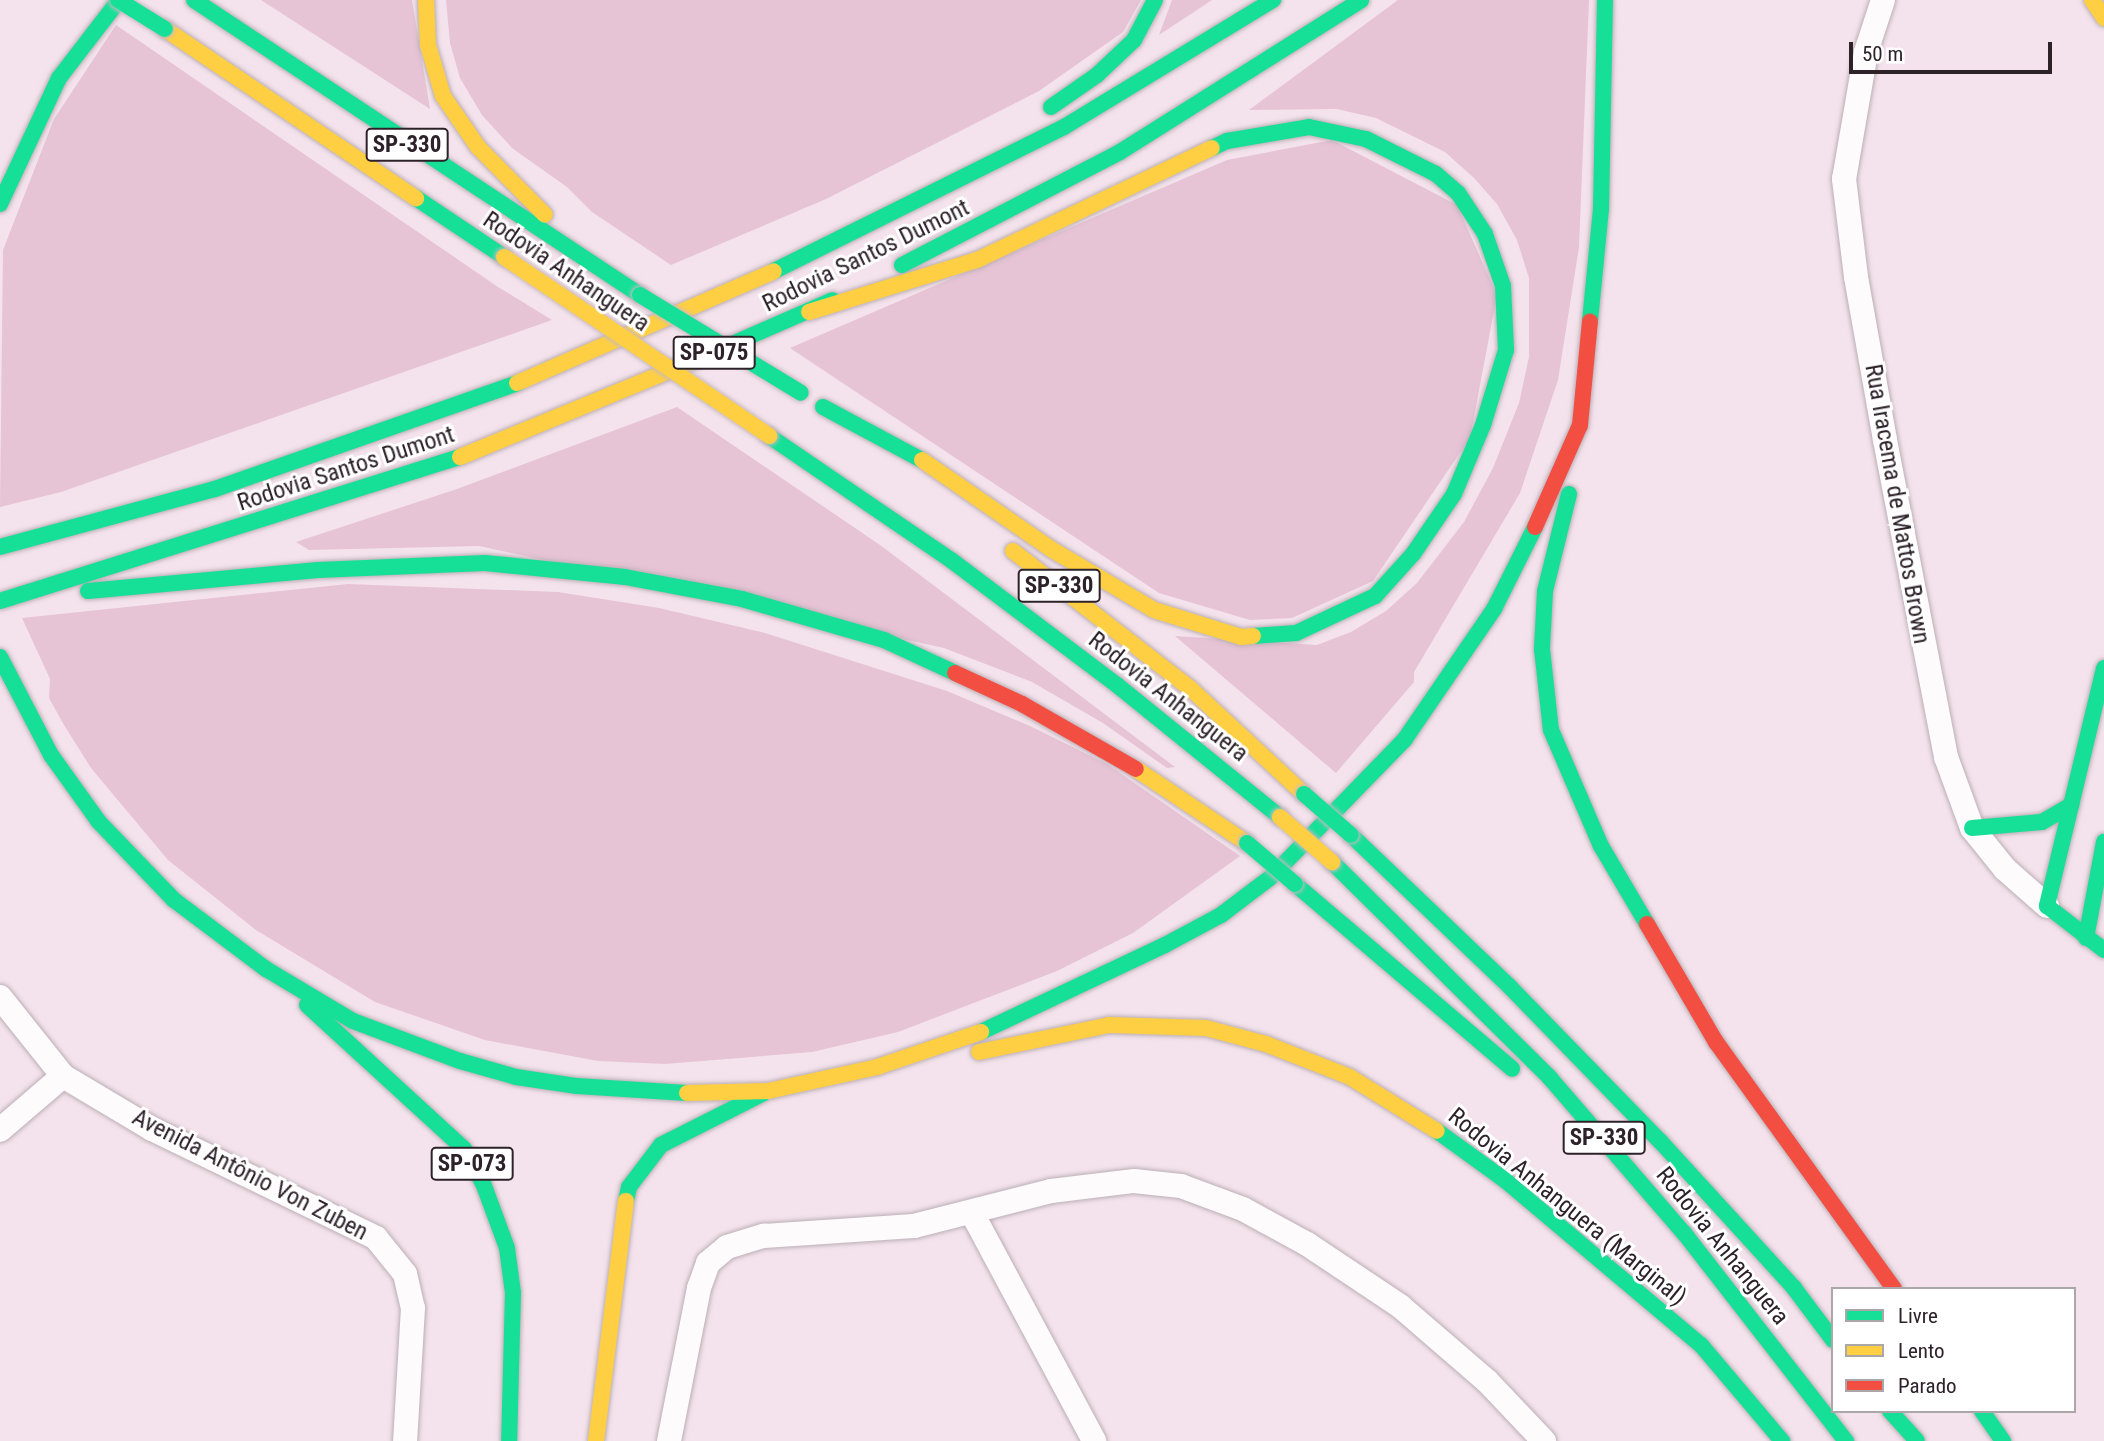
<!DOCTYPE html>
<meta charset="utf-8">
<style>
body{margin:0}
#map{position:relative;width:2104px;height:1441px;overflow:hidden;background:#f4e3ec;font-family:"Roboto Condensed",sans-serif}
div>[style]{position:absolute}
.green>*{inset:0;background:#e6c3d5}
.roads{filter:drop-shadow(0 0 2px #bcafb6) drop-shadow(0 0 2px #bcafb6)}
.street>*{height:24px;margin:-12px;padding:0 12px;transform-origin:12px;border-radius:12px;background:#fdfbfc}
.fast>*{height:16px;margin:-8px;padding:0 8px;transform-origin:8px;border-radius:8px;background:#16e098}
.slow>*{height:16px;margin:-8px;padding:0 8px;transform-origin:8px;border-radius:8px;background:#ffcf43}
.jam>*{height:16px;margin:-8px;padding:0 8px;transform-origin:8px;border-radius:8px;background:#f24e42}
.bridges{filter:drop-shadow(0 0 2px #c7b9c1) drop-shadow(0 0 2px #c7b9c1)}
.fast-bridge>*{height:16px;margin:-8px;padding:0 8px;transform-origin:8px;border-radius:8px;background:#16e098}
.slow-bridge>*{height:16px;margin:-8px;padding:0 8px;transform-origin:8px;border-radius:8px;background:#ffcf43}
span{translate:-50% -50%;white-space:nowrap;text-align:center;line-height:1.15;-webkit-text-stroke:6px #fff;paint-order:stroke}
.shield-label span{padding:2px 5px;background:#fff;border:2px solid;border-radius:5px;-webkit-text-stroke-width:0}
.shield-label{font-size:23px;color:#2d2228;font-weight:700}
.street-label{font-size:24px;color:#2d2228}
.legend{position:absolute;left:1831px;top:1287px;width:245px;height:126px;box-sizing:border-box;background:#fff;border:2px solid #aba7a9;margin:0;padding:9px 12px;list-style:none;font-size:21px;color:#2d2228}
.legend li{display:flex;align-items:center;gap:14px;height:35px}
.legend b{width:35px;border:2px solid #aba7a9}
.scale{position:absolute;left:1849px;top:42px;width:203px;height:32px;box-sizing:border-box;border:4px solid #2d2228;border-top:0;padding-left:9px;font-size:21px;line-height:24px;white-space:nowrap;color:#2d2228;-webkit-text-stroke:5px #fff;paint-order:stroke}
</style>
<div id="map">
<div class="green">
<i style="clip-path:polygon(261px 0,412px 0,430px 109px)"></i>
<i style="clip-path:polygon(446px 0,1141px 0,1123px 32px,1039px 91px,826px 199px,671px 265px,592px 212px,567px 187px,512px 148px,482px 115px,460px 78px,450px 43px)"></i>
<i style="clip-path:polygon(1172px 0,1212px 0,1159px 35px)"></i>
<i style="clip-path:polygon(1398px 0,1589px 0,1579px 247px,1558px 380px,1520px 493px,1414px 672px,1414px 682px,1336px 773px,1175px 636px,1317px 645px,1351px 632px,1386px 611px,1417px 583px,1464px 522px,1493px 468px,1519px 403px,1529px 357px,1529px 278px,1517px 240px,1497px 204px,1474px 178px,1445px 152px,1376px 118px,1337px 109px,1249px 110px)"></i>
<i style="clip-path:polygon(116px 25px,498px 287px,552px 320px,61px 492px,0 507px,3px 250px,54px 119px)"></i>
<i style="clip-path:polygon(1332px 140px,1457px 205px,1497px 295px,1470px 438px,1373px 581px,1292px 618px,1250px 620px,1159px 593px,790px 348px,1227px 160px)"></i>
<i style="clip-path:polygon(677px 407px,880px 545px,1175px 767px,1167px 768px,1103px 723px,1032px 682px,944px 648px,479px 546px,309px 550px,296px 542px,457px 489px)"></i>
<i style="clip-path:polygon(348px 584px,558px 592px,659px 608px,765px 633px,947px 691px,1030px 726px,1107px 764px,1240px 856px,1133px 933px,1057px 971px,898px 1032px,812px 1052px,665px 1064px,598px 1061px,485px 1040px,375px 1002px,256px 930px,168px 860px,91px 768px,64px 725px,49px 698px,50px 679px,22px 618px)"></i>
</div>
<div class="roads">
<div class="street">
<i style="left:1883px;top:0;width:55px;rotate:108.1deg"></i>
<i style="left:1866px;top:52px;width:129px;rotate:99.8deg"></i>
<i style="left:1844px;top:179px;width:99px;rotate:83deg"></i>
<i style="left:1856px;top:277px;width:166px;rotate:79.9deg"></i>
<i style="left:1885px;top:440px;width:323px;rotate:79.1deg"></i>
<i style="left:1946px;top:757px;width:76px;rotate:69.9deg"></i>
<i style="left:1972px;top:828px;width:53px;rotate:51.2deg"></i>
<i style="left:2005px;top:869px;width:56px;rotate:41.4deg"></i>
<i style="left:0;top:997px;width:101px;rotate:51.4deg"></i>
<i style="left:63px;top:1076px;width:104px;rotate:30.8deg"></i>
<i style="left:152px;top:1129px;width:249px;rotate:25.9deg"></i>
<i style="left:376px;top:1238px;width:46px;rotate:51.1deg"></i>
<i style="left:405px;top:1274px;width:35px;rotate:77deg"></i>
<i style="left:413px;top:1308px;width:133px;rotate:93.4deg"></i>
<i style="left:0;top:1130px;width:83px;rotate:-40.6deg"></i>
<i style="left:972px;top:1213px;width:259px;rotate:61.8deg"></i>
<i style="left:669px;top:1441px;width:156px;rotate:-78.9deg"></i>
<i style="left:699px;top:1288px;width:27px;rotate:-70deg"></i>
<i style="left:708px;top:1263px;width:25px;rotate:-40deg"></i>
<i style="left:727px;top:1247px;width:39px;rotate:-17deg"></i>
<i style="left:764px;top:1236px;width:150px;rotate:-3.8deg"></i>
<i style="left:914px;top:1226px;width:141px;rotate:-14.3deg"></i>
<i style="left:1051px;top:1191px;width:84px;rotate:-6.9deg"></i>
<i style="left:1134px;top:1181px;width:47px;rotate:6.1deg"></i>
<i style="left:1181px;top:1186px;width:66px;rotate:20.4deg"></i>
<i style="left:1243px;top:1209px;width:73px;rotate:28.7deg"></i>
<i style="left:1307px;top:1244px;width:112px;rotate:33.7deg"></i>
<i style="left:1400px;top:1306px;width:115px;rotate:40.8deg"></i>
<i style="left:1487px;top:1381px;width:83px;rotate:46.5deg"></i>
</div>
<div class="fast">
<i style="left:194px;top:0;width:535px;rotate:33.48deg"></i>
<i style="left:1051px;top:107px;width:56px;rotate:-34.8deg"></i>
<i style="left:1097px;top:75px;width:51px;rotate:-43.4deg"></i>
<i style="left:1134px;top:40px;width:45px;rotate:-62.3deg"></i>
<i style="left:1212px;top:148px;width:17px;rotate:-25deg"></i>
<i style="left:1227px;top:141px;width:83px;rotate:-9.7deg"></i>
<i style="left:1309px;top:127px;width:58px;rotate:11.9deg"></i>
<i style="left:1366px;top:139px;width:78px;rotate:26.6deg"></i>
<i style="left:1436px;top:174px;width:29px;rotate:41deg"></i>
<i style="left:1458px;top:193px;width:49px;rotate:56.6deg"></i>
<i style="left:1485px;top:234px;width:55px;rotate:70.9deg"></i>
<i style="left:1503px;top:286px;width:64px;rotate:87.3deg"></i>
<i style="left:1506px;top:350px;width:78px;rotate:107deg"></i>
<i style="left:1483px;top:425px;width:75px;rotate:112.8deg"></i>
<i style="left:1454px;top:494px;width:73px;rotate:124.3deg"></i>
<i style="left:1413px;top:554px;width:57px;rotate:132.1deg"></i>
<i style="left:1375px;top:596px;width:87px;rotate:154.9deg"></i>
<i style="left:1296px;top:633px;width:43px;rotate:176deg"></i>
<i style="left:416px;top:198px;width:106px;rotate:33.8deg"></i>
<i style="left:0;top:204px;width:139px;rotate:-64.9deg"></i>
<i style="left:59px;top:78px;width:98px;rotate:-52.4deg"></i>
<i style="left:902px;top:265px;width:246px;rotate:-27.4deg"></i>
<i style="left:1120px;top:152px;width:285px;rotate:-32.2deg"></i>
<i style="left:774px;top:271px;width:324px;rotate:-26.4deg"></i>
<i style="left:1064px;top:127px;width:245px;rotate:-31.3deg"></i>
<i style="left:1590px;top:321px;width:113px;rotate:-84.4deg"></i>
<i style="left:1601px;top:209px;width:209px;rotate:-88.9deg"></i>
<i style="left:707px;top:355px;width:137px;rotate:-23.6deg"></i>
<i style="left:823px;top:407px;width:112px;rotate:28.2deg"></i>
<i style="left:769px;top:436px;width:220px;rotate:34.3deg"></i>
<i style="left:951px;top:560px;width:208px;rotate:37deg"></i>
<i style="left:1117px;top:685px;width:210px;rotate:39deg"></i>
<i style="left:1569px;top:494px;width:100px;rotate:103.9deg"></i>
<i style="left:1545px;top:591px;width:58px;rotate:93deg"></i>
<i style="left:1542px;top:649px;width:81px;rotate:83.7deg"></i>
<i style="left:1551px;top:730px;width:126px;rotate:66.7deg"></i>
<i style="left:1601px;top:846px;width:91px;rotate:59.5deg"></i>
<i style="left:0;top:547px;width:223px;rotate:-15.1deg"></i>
<i style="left:215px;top:489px;width:320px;rotate:-19.3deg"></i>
<i style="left:88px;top:591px;width:231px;rotate:-5.2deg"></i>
<i style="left:318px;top:570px;width:167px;rotate:-2.4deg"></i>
<i style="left:485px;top:563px;width:141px;rotate:5.7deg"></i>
<i style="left:625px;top:577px;width:119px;rotate:10.6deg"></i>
<i style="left:742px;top:599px;width:148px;rotate:16.1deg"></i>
<i style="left:884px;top:640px;width:78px;rotate:24.9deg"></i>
<i style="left:0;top:601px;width:482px;rotate:-17.4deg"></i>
<i style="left:0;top:657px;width:110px;rotate:62.5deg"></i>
<i style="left:51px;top:755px;width:82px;rotate:54.4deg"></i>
<i style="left:99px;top:822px;width:108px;rotate:46.1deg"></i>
<i style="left:174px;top:900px;width:115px;rotate:36.9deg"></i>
<i style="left:266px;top:969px;width:101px;rotate:30.9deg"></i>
<i style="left:353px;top:1021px;width:114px;rotate:20.5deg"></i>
<i style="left:460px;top:1061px;width:58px;rotate:15.9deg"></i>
<i style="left:516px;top:1077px;width:62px;rotate:8.4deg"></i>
<i style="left:577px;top:1086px;width:110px;rotate:3.6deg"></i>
<i style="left:2104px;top:668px;width:245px;rotate:103.5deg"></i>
<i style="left:2047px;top:906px;width:72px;rotate:37.7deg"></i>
<i style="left:1972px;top:828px;width:70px;rotate:-4.9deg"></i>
<i style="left:2042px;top:822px;width:34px;rotate:-30deg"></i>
<i style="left:1351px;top:835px;width:220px;rotate:43.7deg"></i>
<i style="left:1510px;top:987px;width:215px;rotate:45.8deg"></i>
<i style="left:1660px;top:1141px;width:199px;rotate:47.6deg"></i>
<i style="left:1794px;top:1288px;width:65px;rotate:53.1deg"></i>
<i style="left:1332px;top:862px;width:307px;rotate:44.7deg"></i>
<i style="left:1550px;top:1078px;width:205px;rotate:49.2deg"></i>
<i style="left:1684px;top:1233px;width:264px;rotate:52.1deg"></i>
<i style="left:1295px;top:884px;width:285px;rotate:40.4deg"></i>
<i style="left:2086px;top:938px;width:98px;rotate:-79.4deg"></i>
<i style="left:307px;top:1005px;width:213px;rotate:42.5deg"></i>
<i style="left:464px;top:1149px;width:39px;rotate:61deg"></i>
<i style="left:483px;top:1183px;width:69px;rotate:69.7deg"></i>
<i style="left:507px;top:1248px;width:45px;rotate:82.4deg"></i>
<i style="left:513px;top:1293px;width:148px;rotate:91.5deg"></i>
<i style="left:981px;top:1032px;width:204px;rotate:-25.3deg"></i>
<i style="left:1165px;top:945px;width:64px;rotate:-28.2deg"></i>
<i style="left:1221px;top:915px;width:61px;rotate:-37.1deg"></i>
<i style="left:1270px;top:878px;width:194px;rotate:-45.8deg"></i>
<i style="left:1405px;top:739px;width:158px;rotate:-55.6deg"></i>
<i style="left:1494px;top:609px;width:92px;rotate:-63.4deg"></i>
<i style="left:1437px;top:1131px;width:85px;rotate:35.9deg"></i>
<i style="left:1506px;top:1181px;width:255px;rotate:40.1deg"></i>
<i style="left:1701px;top:1345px;width:126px;rotate:49.8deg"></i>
<i style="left:626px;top:1201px;width:14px;rotate:-78deg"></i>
<i style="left:629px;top:1187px;width:53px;rotate:-52.7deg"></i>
<i style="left:661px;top:1145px;width:115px;rotate:-26.8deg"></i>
<i style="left:1890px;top:1411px;width:40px;rotate:48deg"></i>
<i style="left:1982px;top:1411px;width:37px;rotate:55deg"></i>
</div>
<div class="slow">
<i style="left:426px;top:0;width:45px;rotate:87.5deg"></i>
<i style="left:428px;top:45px;width:53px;rotate:73.6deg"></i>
<i style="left:443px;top:96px;width:62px;rotate:55.5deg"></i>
<i style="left:478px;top:147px;width:95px;rotate:45.4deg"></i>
<i style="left:2092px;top:0;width:22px;rotate:56deg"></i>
<i style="left:165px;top:29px;width:303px;rotate:34deg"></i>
<i style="left:809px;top:312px;width:176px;rotate:-17.2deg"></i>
<i style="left:977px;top:260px;width:260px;rotate:-25.5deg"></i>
<i style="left:517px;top:383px;width:280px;rotate:-23.5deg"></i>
<i style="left:460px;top:457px;width:267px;rotate:-22.4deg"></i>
<i style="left:922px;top:460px;width:157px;rotate:34.6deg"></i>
<i style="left:1051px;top:549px;width:120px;rotate:30.6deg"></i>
<i style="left:1154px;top:610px;width:91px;rotate:17.2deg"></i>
<i style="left:1241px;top:637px;width:12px;rotate:-5deg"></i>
<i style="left:1013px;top:551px;width:225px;rotate:37.8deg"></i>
<i style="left:1191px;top:689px;width:154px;rotate:42.9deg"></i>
<i style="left:1136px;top:769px;width:133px;rotate:33.7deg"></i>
<i style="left:979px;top:1052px;width:133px;rotate:-11.7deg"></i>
<i style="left:1109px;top:1025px;width:97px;rotate:1.8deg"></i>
<i style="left:1206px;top:1028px;width:62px;rotate:14.9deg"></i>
<i style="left:1266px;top:1044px;width:90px;rotate:21.4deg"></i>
<i style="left:1350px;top:1077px;width:102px;rotate:31.8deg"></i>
<i style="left:687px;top:1093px;width:81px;rotate:-1.4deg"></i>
<i style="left:768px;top:1091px;width:112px;rotate:-12.4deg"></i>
<i style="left:877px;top:1067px;width:110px;rotate:-18.6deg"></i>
<i style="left:596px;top:1441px;width:242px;rotate:-82.9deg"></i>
</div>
<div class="jam">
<i style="left:1535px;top:527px;width:111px;rotate:-66.2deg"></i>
<i style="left:1580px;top:425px;width:104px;rotate:-84.5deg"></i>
<i style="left:955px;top:673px;width:74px;rotate:24.8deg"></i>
<i style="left:1022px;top:704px;width:131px;rotate:29.7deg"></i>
<i style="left:1647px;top:924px;width:137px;rotate:59.7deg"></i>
<i style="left:1716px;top:1042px;width:304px;rotate:54.2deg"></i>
</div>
</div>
<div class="bridges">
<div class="fast-bridge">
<i style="left:118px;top:0;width:55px;rotate:31.7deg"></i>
<i style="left:640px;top:295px;width:188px;rotate:31.3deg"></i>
<i style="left:1304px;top:794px;width:62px;rotate:41.1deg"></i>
<i style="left:1247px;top:843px;width:63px;rotate:40.5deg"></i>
</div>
<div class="slow-bridge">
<i style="left:504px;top:257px;width:320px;rotate:34deg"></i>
<i style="left:1280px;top:817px;width:69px;rotate:40.9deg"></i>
</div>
</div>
<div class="shield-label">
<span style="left:407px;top:145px">SP-330</span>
<span style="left:714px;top:353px">SP-075</span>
<span style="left:1059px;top:586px">SP-330</span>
<span style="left:1604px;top:1138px">SP-330</span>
<span style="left:472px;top:1164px">SP-073</span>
</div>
<div class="street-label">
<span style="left:866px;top:256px;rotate:-26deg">Rodovia Santos Dumont</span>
<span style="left:566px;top:272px;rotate:34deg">Rodovia Anhanguera</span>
<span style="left:346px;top:469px;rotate:-18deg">Rodovia Santos Dumont</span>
<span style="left:1897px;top:504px;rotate:80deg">Rua Iracema de Mattos Brown</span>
<span style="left:1168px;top:697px;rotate:38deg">Rodovia Anhanguera</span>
<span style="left:250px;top:1175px;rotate:27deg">Avenida Antônio Von Zuben</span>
<span style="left:1567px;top:1207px;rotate:39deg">Rodovia Anhanguera (Marginal)</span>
<span style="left:1722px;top:1246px;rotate:51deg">Rodovia Anhanguera</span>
</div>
<ul class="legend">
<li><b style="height:9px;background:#16e098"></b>Livre</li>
<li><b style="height:9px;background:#ffcf43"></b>Lento</li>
<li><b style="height:9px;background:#f24e42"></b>Parado</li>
</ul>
<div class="scale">50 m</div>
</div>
